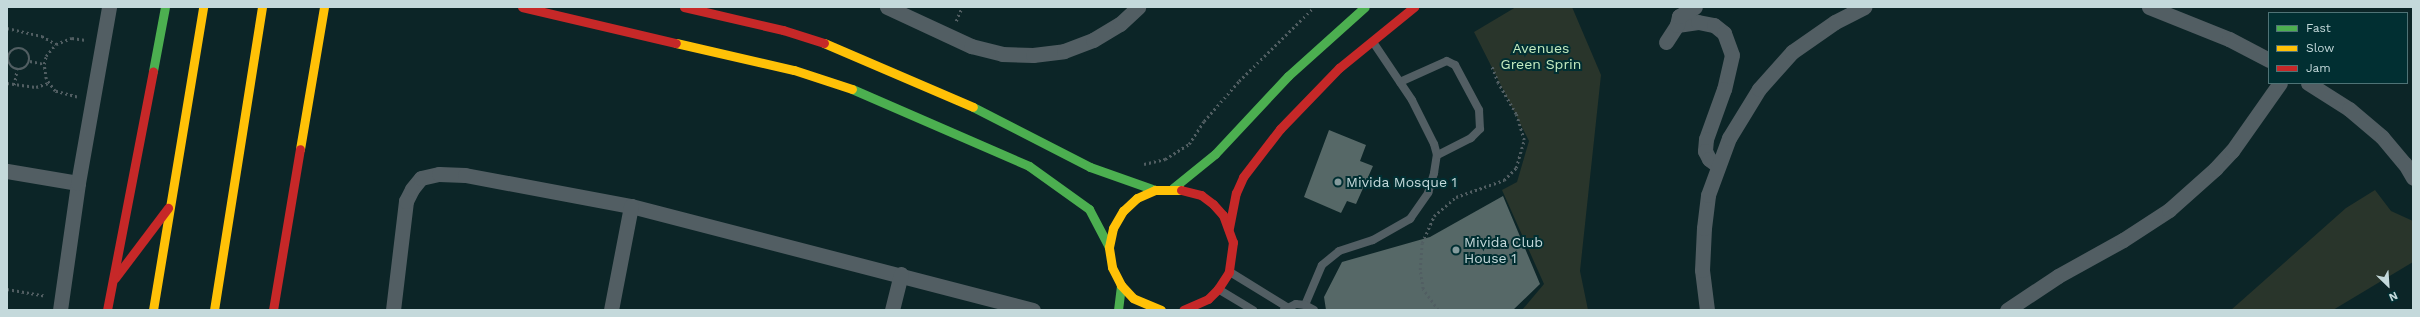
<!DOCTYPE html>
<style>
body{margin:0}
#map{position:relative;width:2420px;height:317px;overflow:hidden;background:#0c2527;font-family:"Work Sans",sans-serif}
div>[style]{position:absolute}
.green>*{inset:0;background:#29352b}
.building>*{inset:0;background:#566867}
.path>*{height:2.5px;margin-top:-1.25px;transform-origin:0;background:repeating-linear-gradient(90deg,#515e62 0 2px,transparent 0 5px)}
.path>.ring{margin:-1.25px;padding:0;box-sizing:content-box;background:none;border:2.5px solid #515e62;border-radius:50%}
.lane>*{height:8px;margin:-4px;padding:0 4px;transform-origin:4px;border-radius:4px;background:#525e63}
.street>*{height:15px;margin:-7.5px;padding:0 7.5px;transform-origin:7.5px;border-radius:7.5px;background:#525e63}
.fast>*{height:9px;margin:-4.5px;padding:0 4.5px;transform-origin:4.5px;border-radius:4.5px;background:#4caf50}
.slow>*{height:9px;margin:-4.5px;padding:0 4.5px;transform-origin:4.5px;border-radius:4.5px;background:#ffc107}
.jam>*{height:9px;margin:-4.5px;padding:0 4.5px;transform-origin:4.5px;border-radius:4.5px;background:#c62828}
.dots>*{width:11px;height:11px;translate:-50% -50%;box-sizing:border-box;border:2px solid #012f32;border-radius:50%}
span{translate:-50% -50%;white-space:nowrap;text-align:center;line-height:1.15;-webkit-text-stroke:4px #012f32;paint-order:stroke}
.park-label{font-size:14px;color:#c4ebc0}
.poi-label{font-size:14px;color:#c4d9db}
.left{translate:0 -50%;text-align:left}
.frame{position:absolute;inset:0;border:8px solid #c4d9db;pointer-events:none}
.legend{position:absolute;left:2268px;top:12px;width:140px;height:72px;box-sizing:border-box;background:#012f32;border:1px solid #4f7376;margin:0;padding:5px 7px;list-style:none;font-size:12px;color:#c4d9db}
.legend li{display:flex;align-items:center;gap:8px;height:20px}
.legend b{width:20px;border:1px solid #4f7376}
.north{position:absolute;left:2368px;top:265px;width:40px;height:40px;-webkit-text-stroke:3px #012f32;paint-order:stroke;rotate:155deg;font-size:11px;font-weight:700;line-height:16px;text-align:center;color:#c4d9db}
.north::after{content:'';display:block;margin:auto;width:14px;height:18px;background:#c4d9db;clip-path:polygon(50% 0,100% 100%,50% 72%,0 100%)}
</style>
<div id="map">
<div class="green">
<i style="clip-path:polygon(1516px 7px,1572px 7px,1601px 75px,1580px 271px,1588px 310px,1522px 310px,1544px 284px,1502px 190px,1517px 182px,1529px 141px,1474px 32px)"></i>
<i style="clip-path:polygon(2375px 190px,2391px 211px,2413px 221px,2413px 262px,2333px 310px,2231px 310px,2346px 208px)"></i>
</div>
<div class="building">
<i style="clip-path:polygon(1329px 130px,1366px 145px,1360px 161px,1373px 166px,1356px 204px,1347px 201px,1341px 213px,1304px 197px)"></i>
<i style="clip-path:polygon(1503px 196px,1540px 284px,1513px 310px,1326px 310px,1324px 297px,1342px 262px,1430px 237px)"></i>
</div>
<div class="path">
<i style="left:956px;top:21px;width:15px;rotate:-67deg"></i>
<i style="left:7px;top:28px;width:36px;rotate:13deg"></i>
<i style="left:42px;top:36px;width:16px;rotate:30deg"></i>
<i class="ring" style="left:8px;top:48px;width:19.5px;height:19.5px"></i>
<i style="left:30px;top:61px;width:14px;rotate:12deg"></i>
<i style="left:7px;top:83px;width:29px;rotate:8deg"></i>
<i style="left:36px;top:87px;width:13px;rotate:-18deg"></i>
<i style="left:14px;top:85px;width:15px;rotate:-79deg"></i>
<i style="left:77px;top:97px;width:23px;rotate:-165deg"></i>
<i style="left:55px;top:91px;width:15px;rotate:-127deg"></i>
<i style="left:46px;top:79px;width:15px;rotate:-98deg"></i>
<i style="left:44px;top:64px;width:8px;rotate:-76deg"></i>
<i style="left:46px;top:56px;width:16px;rotate:-50deg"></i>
<i style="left:56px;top:44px;width:17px;rotate:-21deg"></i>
<i style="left:72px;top:38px;width:14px;rotate:8deg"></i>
<i style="left:1144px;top:164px;width:22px;rotate:-13deg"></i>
<i style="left:1165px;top:159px;width:28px;rotate:-32deg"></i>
<i style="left:1189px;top:144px;width:27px;rotate:-57deg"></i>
<i style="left:1204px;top:121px;width:53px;rotate:-48.8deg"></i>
<i style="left:1239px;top:81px;width:105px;rotate:-44.6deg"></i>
<i style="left:7px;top:289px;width:39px;rotate:10deg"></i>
<i style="left:1438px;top:310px;width:26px;rotate:-126deg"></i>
<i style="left:1423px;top:289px;width:19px;rotate:-99deg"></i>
<i style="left:1420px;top:270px;width:27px;rotate:-86deg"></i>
<i style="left:1422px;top:243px;width:30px;rotate:-66deg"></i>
<i style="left:1434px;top:216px;width:29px;rotate:-41deg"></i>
<i style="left:1456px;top:197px;width:51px;rotate:-19.5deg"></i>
<i style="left:1504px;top:180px;width:17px;rotate:-45deg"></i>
<i style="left:1516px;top:168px;width:29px;rotate:-74deg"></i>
<i style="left:1524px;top:140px;width:27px;rotate:-107deg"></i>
<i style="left:1516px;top:114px;width:36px;rotate:-120deg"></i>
<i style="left:1498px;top:83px;width:19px;rotate:-111deg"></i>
</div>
<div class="lane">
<i style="left:1400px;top:82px;width:51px;rotate:-24.1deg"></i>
<i style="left:1447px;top:61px;width:9px;rotate:27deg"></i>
<i style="left:1455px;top:65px;width:51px;rotate:61.9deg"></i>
<i style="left:1479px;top:110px;width:19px;rotate:87deg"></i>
<i style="left:1480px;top:129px;width:13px;rotate:135deg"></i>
<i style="left:1471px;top:138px;width:38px;rotate:153deg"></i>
<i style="left:1230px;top:272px;width:67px;rotate:31.6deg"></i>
<i style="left:1218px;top:289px;width:41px;rotate:31deg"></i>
<i style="left:1305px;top:305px;width:43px;rotate:-67deg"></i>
<i style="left:1322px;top:265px;width:22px;rotate:-39deg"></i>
<i style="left:1339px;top:251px;width:36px;rotate:-18deg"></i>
<i style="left:1373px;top:240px;width:43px;rotate:-29.6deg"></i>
<i style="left:1410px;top:219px;width:32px;rotate:-55deg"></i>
<i style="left:1428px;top:193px;width:21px;rotate:-73deg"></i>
<i style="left:1434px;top:173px;width:18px;rotate:-81deg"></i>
<i style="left:1437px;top:155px;width:11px;rotate:-105deg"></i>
<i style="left:1434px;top:144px;width:49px;rotate:-116.6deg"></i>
<i style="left:1412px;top:100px;width:70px;rotate:-123.9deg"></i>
<i style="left:1284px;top:310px;width:13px;rotate:-27deg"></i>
<i style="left:1296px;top:304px;width:9px;rotate:6deg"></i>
<i style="left:1305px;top:305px;width:10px;rotate:29deg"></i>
</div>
<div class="street">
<i style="left:887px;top:7px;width:93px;rotate:24.9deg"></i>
<i style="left:971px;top:46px;width:32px;rotate:14deg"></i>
<i style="left:1002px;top:54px;width:31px;rotate:2deg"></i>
<i style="left:1033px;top:55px;width:31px;rotate:-7deg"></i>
<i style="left:1064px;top:51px;width:31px;rotate:-21deg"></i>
<i style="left:1093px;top:40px;width:31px;rotate:-31deg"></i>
<i style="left:1120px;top:24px;width:25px;rotate:-43deg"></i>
<i style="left:2149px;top:7px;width:86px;rotate:21.8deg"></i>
<i style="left:2229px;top:39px;width:45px;rotate:27.7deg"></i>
<i style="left:1677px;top:25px;width:21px;rotate:-8deg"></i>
<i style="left:1698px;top:22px;width:16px;rotate:11deg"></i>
<i style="left:1714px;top:25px;width:13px;rotate:39deg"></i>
<i style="left:1724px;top:33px;width:23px;rotate:70deg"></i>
<i style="left:1732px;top:55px;width:35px;rotate:103deg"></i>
<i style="left:1724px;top:89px;width:53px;rotate:109.8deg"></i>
<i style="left:1706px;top:139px;width:12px;rotate:95deg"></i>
<i style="left:1705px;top:151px;width:9px;rotate:63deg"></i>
<i style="left:1709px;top:159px;width:10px;rotate:37deg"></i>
<i style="left:1666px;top:42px;width:20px;rotate:-57deg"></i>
<i style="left:1677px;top:25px;width:9px;rotate:-77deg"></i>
<i style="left:1679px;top:16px;width:18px;rotate:-29deg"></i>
<i style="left:2308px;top:83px;width:49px;rotate:32.4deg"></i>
<i style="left:2349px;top:109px;width:43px;rotate:40.3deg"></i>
<i style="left:2382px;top:137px;width:35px;rotate:50deg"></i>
<i style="left:2405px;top:164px;width:16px;rotate:60deg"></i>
<i style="left:7px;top:171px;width:72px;rotate:9.6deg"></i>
<i style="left:60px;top:310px;width:128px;rotate:-81.9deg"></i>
<i style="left:78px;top:183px;width:179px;rotate:-80deg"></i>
<i style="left:393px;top:310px;width:110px;rotate:-83.2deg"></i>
<i style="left:406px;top:201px;width:13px;rotate:-63deg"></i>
<i style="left:412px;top:189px;width:14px;rotate:-51deg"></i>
<i style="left:421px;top:178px;width:18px;rotate:-13deg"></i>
<i style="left:439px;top:174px;width:26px;rotate:2deg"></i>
<i style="left:465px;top:175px;width:169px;rotate:10.6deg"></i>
<i style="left:631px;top:206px;width:415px;rotate:14.5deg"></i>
<i style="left:611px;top:310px;width:106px;rotate:-79.1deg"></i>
<i style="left:892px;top:310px;width:37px;rotate:-76deg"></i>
<i style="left:1707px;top:310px;width:40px;rotate:-97.1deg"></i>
<i style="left:1702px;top:270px;width:42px;rotate:-87.3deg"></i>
<i style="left:1704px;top:228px;width:33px;rotate:-83deg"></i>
<i style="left:1708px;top:195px;width:61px;rotate:-69.8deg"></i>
<i style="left:1729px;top:138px;width:57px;rotate:-58.5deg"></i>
<i style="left:1759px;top:89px;width:50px;rotate:-48.3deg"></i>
<i style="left:1792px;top:52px;width:52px;rotate:-34.9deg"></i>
<i style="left:1835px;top:22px;width:33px;rotate:-27deg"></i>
<i style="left:2007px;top:310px;width:61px;rotate:-33.7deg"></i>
<i style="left:2058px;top:276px;width:74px;rotate:-29deg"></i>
<i style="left:2123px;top:240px;width:55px;rotate:-33.1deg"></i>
<i style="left:2169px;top:210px;width:62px;rotate:-41.7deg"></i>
<i style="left:2215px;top:169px;width:25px;rotate:-47deg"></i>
<i style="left:2232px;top:151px;width:83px;rotate:-54.8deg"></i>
</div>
<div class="fast">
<i style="left:153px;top:71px;width:65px;rotate:-79.4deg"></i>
<i style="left:852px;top:89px;width:193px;rotate:23.5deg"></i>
<i style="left:1029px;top:166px;width:74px;rotate:35.6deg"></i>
<i style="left:1089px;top:209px;width:43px;rotate:62.2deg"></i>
<i style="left:973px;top:107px;width:131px;rotate:27.1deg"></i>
<i style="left:1090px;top:167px;width:69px;rotate:19.5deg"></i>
<i style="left:1173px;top:188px;width:54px;rotate:-39deg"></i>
<i style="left:1215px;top:154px;width:107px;rotate:-46.9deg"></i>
<i style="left:1288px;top:76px;width:103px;rotate:-41.9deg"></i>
<i style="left:1118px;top:310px;width:25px;rotate:-83deg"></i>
</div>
<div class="slow">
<i style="left:676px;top:43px;width:121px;rotate:12.9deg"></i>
<i style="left:794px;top:70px;width:61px;rotate:18.1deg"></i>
<i style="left:824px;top:43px;width:162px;rotate:23.2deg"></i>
<i style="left:300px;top:149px;width:144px;rotate:-80.4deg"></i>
<i style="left:153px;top:310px;width:307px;rotate:-80.6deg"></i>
<i style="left:214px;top:310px;width:307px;rotate:-81deg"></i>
<i style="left:1161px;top:310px;width:30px;rotate:-157deg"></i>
<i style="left:1133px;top:298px;width:18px;rotate:-133deg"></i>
<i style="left:1121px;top:285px;width:20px;rotate:-117deg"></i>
<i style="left:1112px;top:267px;width:20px;rotate:-99deg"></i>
<i style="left:1109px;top:247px;width:19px;rotate:-78deg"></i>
<i style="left:1113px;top:228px;width:20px;rotate:-60deg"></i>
<i style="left:1123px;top:211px;width:19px;rotate:-43deg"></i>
<i style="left:1137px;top:198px;width:20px;rotate:-24deg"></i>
<i style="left:1155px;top:190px;width:26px"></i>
</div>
<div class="jam">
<i style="left:522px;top:7px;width:158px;rotate:13.2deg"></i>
<i style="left:684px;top:7px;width:102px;rotate:13.1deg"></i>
<i style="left:783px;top:30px;width:43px;rotate:17.6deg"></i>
<i style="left:1181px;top:190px;width:21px;rotate:14deg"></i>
<i style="left:1201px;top:195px;width:15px;rotate:37deg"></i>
<i style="left:1213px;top:204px;width:15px;rotate:48deg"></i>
<i style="left:1223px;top:215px;width:29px;rotate:70deg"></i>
<i style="left:1233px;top:242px;width:30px;rotate:98deg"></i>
<i style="left:1229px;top:272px;width:20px;rotate:123deg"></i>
<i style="left:1218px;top:289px;width:14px;rotate:135deg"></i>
<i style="left:1208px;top:299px;width:27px;rotate:156deg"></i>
<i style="left:1229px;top:228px;width:36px;rotate:-79deg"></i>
<i style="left:1236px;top:193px;width:17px;rotate:-66deg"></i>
<i style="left:1243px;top:177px;width:61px;rotate:-52.4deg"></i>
<i style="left:1280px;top:129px;width:85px;rotate:-46deg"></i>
<i style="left:1339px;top:68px;width:97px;rotate:-39.1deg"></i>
<i style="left:115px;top:278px;width:88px;rotate:-52.9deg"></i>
<i style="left:107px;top:310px;width:243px;rotate:-79.1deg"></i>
<i style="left:273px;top:310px;width:163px;rotate:-80.5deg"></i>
</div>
<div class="dots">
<i style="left:1338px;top:182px;background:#849a9c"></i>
<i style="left:1456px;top:250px;background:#849a9c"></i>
</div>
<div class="park-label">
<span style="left:1541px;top:56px">Avenues<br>Green Sprin</span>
</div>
<div class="poi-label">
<span class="left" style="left:1346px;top:182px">Mivida Mosque 1</span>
<span class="left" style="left:1464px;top:250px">Mivida Club<br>House 1</span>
</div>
<div class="frame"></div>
<ul class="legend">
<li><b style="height:5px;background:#4caf50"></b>Fast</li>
<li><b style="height:5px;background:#ffc107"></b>Slow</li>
<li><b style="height:5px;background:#c62828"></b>Jam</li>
</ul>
<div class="north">N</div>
</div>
